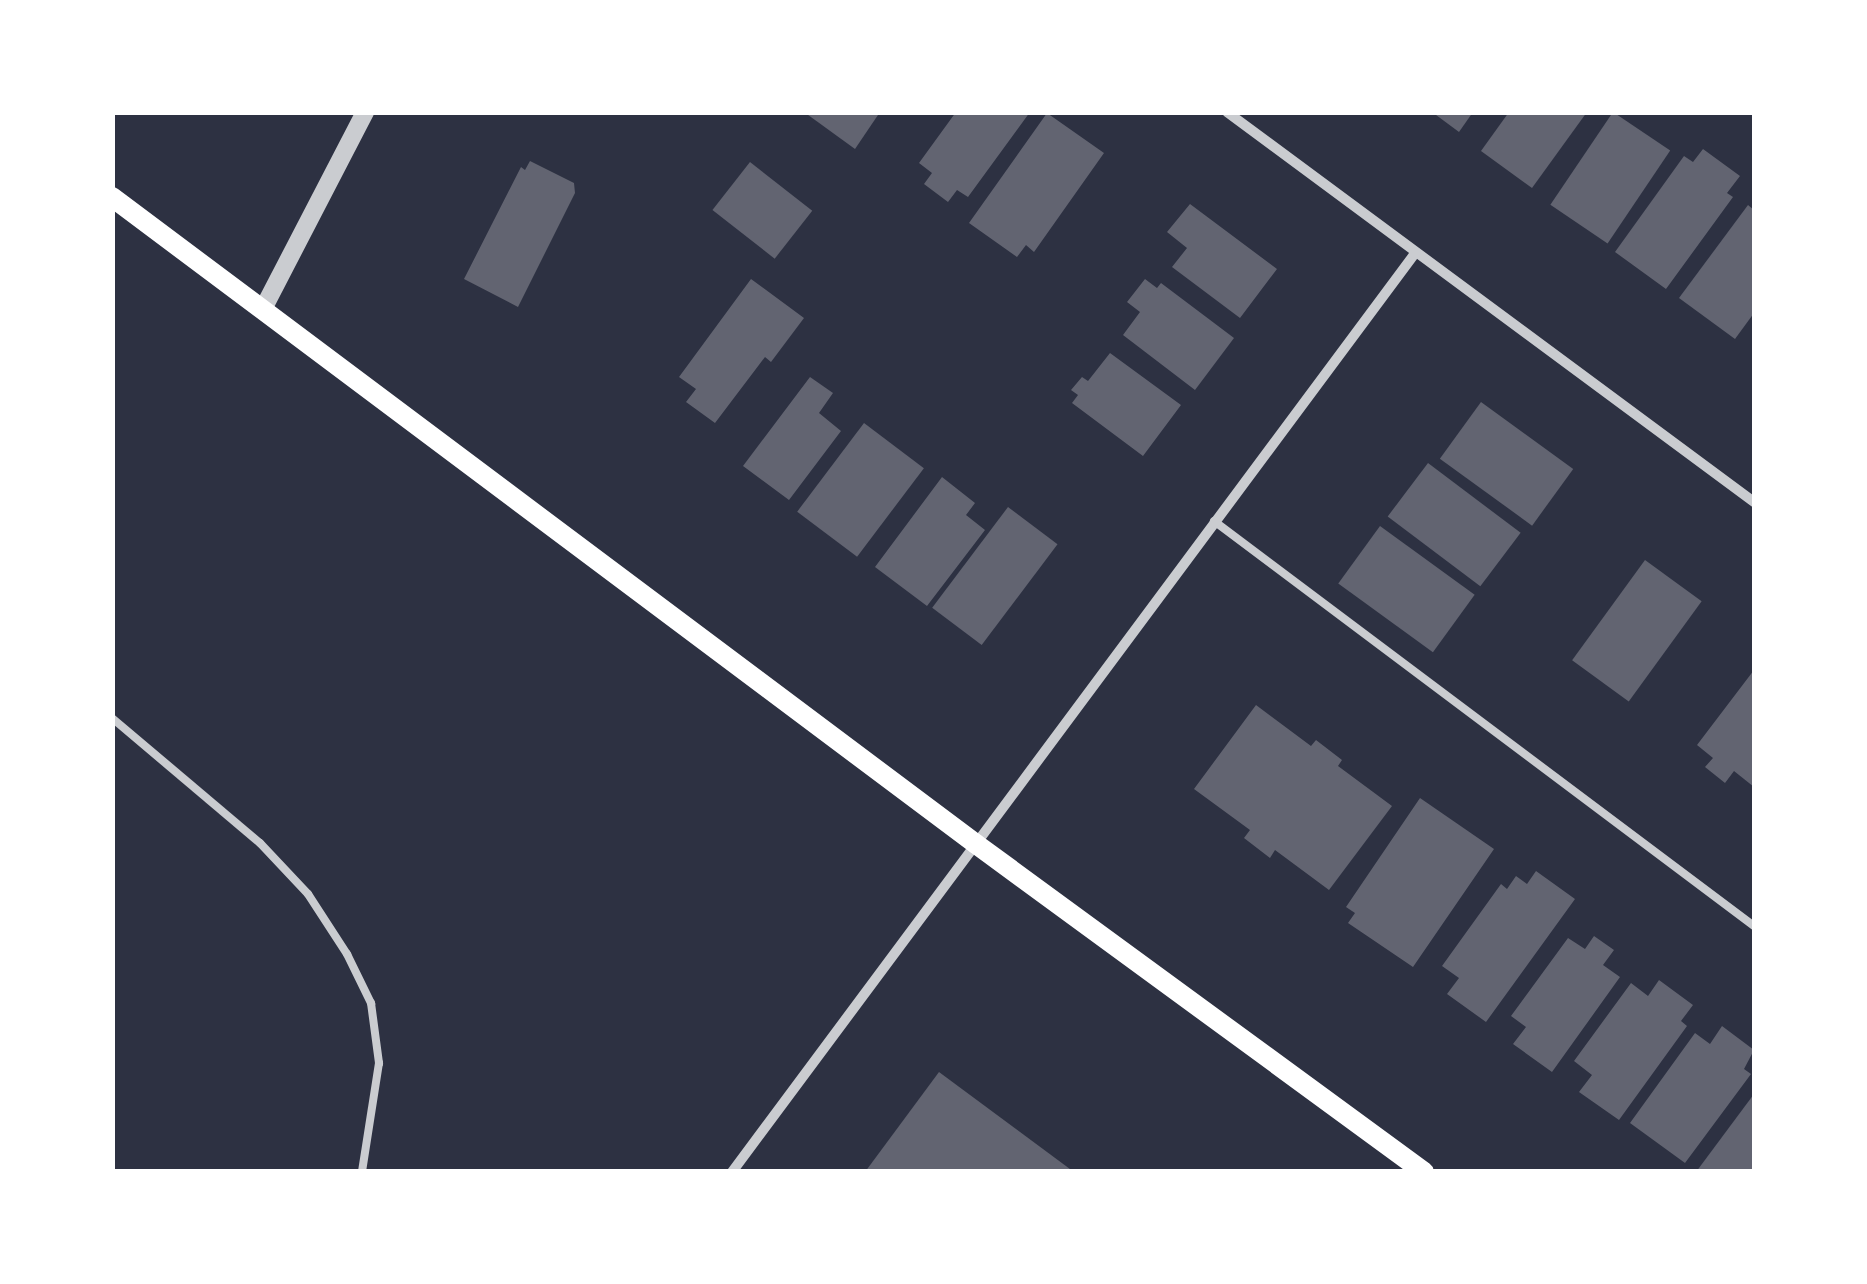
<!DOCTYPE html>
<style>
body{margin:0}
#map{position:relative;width:1867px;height:1284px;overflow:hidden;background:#2d3142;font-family:"Crimson Pro",serif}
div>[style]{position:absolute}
.building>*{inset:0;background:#626471;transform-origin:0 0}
.service>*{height:8px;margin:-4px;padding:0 4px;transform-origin:4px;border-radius:4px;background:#caccd0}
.minor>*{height:10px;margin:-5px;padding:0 5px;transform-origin:5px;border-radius:5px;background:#caccd0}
.tertiary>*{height:18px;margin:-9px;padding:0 9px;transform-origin:9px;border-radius:9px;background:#caccd0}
.secondary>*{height:20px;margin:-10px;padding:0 10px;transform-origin:10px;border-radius:10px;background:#fff}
span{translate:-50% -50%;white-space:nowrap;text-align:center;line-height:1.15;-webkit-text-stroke:9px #fff;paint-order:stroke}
.frame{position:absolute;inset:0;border:115px solid #fff;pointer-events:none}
</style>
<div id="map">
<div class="building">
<i style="clip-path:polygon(804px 112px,880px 112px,855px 149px)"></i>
<i style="clip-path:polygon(956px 112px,1030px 112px,968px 197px,957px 190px,948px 202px,924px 184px,932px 173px,919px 163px)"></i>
<i style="clip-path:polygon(1432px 112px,1473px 112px,1459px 132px)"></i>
<i style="clip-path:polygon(1509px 112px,1587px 112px,1532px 188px,1481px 151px)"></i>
<i style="left:1613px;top:112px;width:69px;height:112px;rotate:34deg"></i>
<i style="clip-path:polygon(1047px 113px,1104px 153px,1034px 252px,1026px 245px,1017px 257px,969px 223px)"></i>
<i style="clip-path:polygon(1703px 149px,1740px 176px,1727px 193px,1733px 197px,1666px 289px,1615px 252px,1684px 156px,1693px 162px)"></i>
<i style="clip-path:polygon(530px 161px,574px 183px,575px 193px,518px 307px,464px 279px,521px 167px,525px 170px)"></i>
<i style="left:750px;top:162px;width:79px;height:61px;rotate:38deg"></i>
<i style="clip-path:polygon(1190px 204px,1277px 269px,1240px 318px,1172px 267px,1187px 248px,1167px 232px)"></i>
<i style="clip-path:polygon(1748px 205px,1754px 210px,1754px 313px,1735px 339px,1679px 298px)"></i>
<i style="clip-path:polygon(751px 279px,804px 318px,771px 362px,765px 357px,715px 423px,686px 402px,696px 389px,679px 377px)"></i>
<i style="clip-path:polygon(1145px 279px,1157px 288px,1161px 283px,1234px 338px,1195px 390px,1123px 335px,1140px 312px,1127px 302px)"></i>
<i style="clip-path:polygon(1110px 353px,1181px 405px,1143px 456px,1072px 403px,1078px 395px,1071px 390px,1082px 377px,1088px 381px)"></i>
<i style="clip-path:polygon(810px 377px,833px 393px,819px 413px,841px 431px,789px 500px,743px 466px)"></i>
<i style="left:1481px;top:402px;width:114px;height:70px;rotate:36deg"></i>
<i style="left:864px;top:423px;width:75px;height:111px;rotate:37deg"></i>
<i style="left:1428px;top:463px;width:116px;height:67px;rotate:37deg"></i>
<i style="clip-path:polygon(942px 477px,975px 503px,966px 515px,985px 530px,927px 606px,875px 567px)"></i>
<i style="left:1008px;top:507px;width:62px;height:126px;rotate:37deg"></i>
<i style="left:1380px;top:526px;width:117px;height:71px;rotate:36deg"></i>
<i style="left:1645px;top:560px;width:70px;height:124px;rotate:36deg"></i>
<i style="clip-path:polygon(1754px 670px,1754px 787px,1734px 771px,1725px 783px,1705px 767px,1713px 758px,1697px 745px)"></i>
<i style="clip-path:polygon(1256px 705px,1311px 746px,1316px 740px,1342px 760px,1338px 766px,1392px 806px,1329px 890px,1275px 850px,1270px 858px,1244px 838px,1250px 830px,1194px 789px)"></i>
<i style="clip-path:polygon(1420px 798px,1494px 849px,1413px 967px,1348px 923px,1355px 913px,1346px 907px)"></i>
<i style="clip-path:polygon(1536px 871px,1575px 899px,1486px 1022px,1447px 994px,1459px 978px,1442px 966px,1501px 884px,1507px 889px,1516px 876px,1527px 884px)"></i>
<i style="clip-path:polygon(1594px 936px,1614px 950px,1603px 965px,1620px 977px,1552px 1072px,1513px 1044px,1526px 1027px,1511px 1016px,1568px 938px,1585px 949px)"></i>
<i style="clip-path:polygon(1659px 980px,1693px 1005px,1681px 1021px,1687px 1026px,1619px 1120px,1579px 1092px,1592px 1075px,1574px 1061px,1631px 983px,1648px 996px)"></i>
<i style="clip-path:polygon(1722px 1026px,1754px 1050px,1744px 1069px,1751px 1074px,1685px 1163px,1630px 1123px,1695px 1033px,1710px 1044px)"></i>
<i style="clip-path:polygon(939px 1072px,1074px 1172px,865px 1172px)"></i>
<i style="clip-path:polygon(1754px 1094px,1754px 1172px,1696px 1172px)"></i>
</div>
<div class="service">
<i style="left:1214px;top:521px;width:675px;rotate:36.87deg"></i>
<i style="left:112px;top:718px;width:194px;rotate:40.2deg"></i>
<i style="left:260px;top:843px;width:70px;rotate:46.7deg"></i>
<i style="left:308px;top:894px;width:72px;rotate:57deg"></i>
<i style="left:347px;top:954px;width:55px;rotate:63.9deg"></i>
<i style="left:371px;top:1003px;width:61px;rotate:82.4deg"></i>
<i style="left:379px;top:1063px;width:110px;rotate:98.9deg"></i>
</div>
<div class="minor">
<i style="left:1227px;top:112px;width:656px;rotate:36.5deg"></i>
<i style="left:732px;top:1172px;width:1146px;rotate:-53.37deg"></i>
</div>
<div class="tertiary">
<i style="left:263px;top:309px;width:222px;rotate:-62.6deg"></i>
</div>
<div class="secondary">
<i style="left:112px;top:197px;width:1079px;rotate:36.83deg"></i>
<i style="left:976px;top:844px;width:555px;rotate:36.21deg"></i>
</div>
<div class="frame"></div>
</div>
